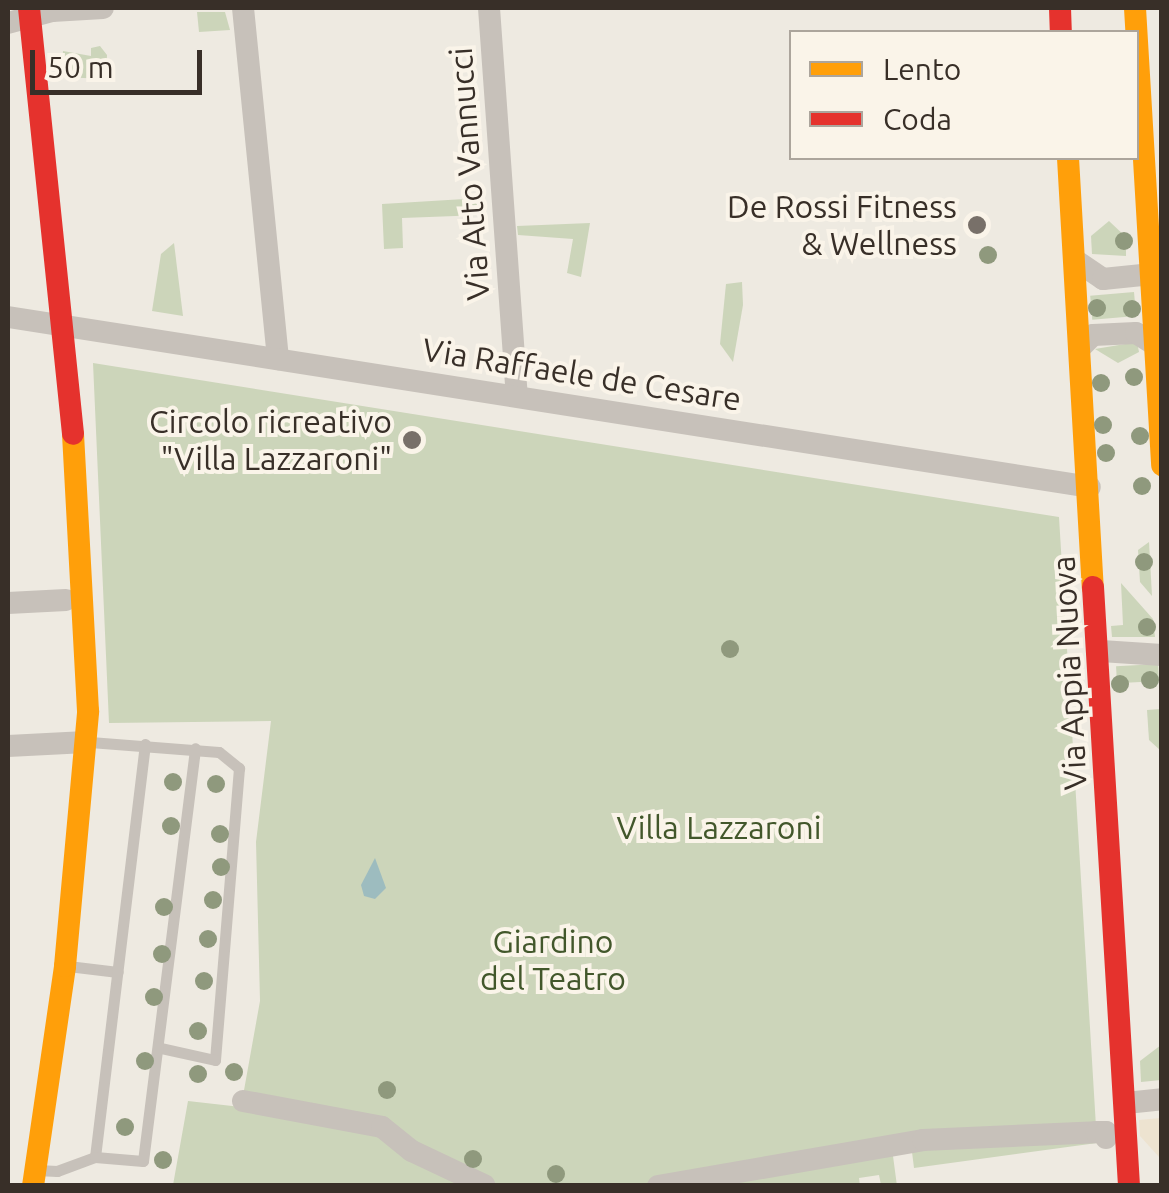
<!DOCTYPE html>
<style>
body{margin:0}
#map{position:relative;width:1169px;height:1193px;overflow:hidden;background:#eeeae1;font-family:Ubuntu,sans-serif}
div>[style]{position:absolute}
.green>*{inset:0;background:#ccd5ba;transform-origin:0 0}
.plaza>*{inset:0;background:#ede3d0}
.water>*{inset:0;background:#9dbcbf}
.lane>*{height:11px;margin:-5.5px;padding:0 5.5px;transform-origin:5.5px;border-radius:5.5px;background:#c7c1ba}
.street>*{height:22px;margin:-11px;padding:0 11px;transform-origin:11px;border-radius:11px;background:#c7c1ba}
.slow>*{height:22px;margin:-11px;padding:0 11px;transform-origin:11px;border-radius:11px;background:#ff9f0a}
.jam>*{height:22px;margin:-11px;padding:0 11px;transform-origin:11px;border-radius:11px;background:#e5322d}
.trees>*{width:18px;height:18px;margin:-9px;border-radius:50%;background:#8f997d}
.dots>*{width:28px;height:28px;translate:-50% -50%;box-sizing:border-box;border:5px solid #faf4e9;border-radius:50%}
span{translate:-50% -50%;white-space:nowrap;text-align:center;line-height:1.15;-webkit-text-stroke:8px #faf4e9;paint-order:stroke}
.street-label{font-size:32px;color:#382f28}
.poi-label{font-size:32px;color:#382f28}
.right{translate:-100% -50%;text-align:right}
.park-label{font-size:32px;color:#42572b}
.frame{position:absolute;inset:0;border:10px solid #382f28;pointer-events:none}
.legend{position:absolute;left:789px;top:30px;width:350px;height:130px;box-sizing:border-box;background:#faf4e9;border:2px solid #aca59c;margin:0;padding:12px 18px;list-style:none;font-size:30px;color:#382f28}
.legend li{display:flex;align-items:center;gap:20px;height:50px}
.legend b{width:50px;border:2px solid #aca59c}
.scale{position:absolute;left:30px;top:50px;width:172px;height:45px;box-sizing:border-box;border:5px solid #382f28;border-top:0;padding-left:12px;font-size:30px;line-height:35px;white-space:nowrap;color:#382f28;-webkit-text-stroke:8px #faf4e9;paint-order:stroke}
</style>
<div id="map">
<div class="green">
<i style="clip-path:polygon(197px 12px,225px 12px,230px 30px,199px 32px)"></i>
<i style="clip-path:polygon(100px 46px,107px 55px,106px 79px,61px 77px,63px 51px,91px 56px,91px 48px)"></i>
<i style="clip-path:polygon(481px 198px,482px 215px,402px 218px,403px 248px,384px 249px,382px 204px)"></i>
<i style="clip-path:polygon(1109px 221px,1126px 237px,1126px 256px,1092px 254px,1091px 236px)"></i>
<i style="clip-path:polygon(590px 223px,581px 277px,567px 273px,573px 239px,518px 235px,517px 226px)"></i>
<i style="clip-path:polygon(174px 243px,183px 316px,152px 311px,161px 254px)"></i>
<i style="clip-path:polygon(742px 282px,743px 305px,733px 362px,720px 344px,726px 284px)"></i>
<i style="left:1134px;top:292px;width:24px;height:44px;rotate:85deg"></i>
<i style="clip-path:polygon(1137px 342px,1139px 352px,1118px 363px,1095px 349px)"></i>
<i style="clip-path:polygon(93px 363px,1059px 517px,1097px 1143px,914px 1168px,912px 1152px,893px 1156px,897px 1186px,881px 1185px,879px 1175px,859px 1178px,860px 1186px,173px 1185px,188px 1101px,241px 1107px,260px 1001px,256px 842px,271px 721px,109px 723px)"></i>
<i style="clip-path:polygon(1149px 542px,1152px 596px,1140px 582px,1138px 550px)"></i>
<i style="clip-path:polygon(1121px 583px,1153px 619px,1155px 637px,1112px 637px,1111px 626px,1123px 625px)"></i>
<i style="left:1158px;top:664px;width:17px;height:42px;rotate:87deg"></i>
<i style="clip-path:polygon(1161px 709px,1162px 709px,1161px 751px,1149px 740px,1147px 710px)"></i>
<i style="clip-path:polygon(1161px 1045px,1161px 1080px,1141px 1082px,1140px 1061px)"></i>
</div>
<div class="plaza">
<i style="clip-path:polygon(1161px 1118px,1161px 1157px,1159px 1157px,1140px 1136px,1139px 1120px)"></i>
</div>
<div class="water">
<i style="clip-path:polygon(375px 858px,386px 888px,375px 899px,364px 896px,361px 885px)"></i>
</div>
<div class="lane">
<i style="left:90px;top:742px;width:129px;rotate:4.4deg"></i>
<i style="left:219px;top:752px;width:26px;rotate:39deg"></i>
<i style="left:239px;top:768px;width:293px;rotate:94.7deg"></i>
<i style="left:215px;top:1060px;width:55px;rotate:-167.5deg"></i>
<i style="left:68px;top:966px;width:50px;rotate:6.8deg"></i>
<i style="left:95px;top:1157px;width:416px;rotate:-83.1deg"></i>
<i style="left:36px;top:1170px;width:21px;rotate:3deg"></i>
<i style="left:57px;top:1171px;width:40px;rotate:-20.2deg"></i>
<i style="left:95px;top:1157px;width:48px;rotate:4.8deg"></i>
<i style="left:143px;top:1161px;width:416px;rotate:-82.8deg"></i>
</div>
<div class="street">
<i style="left:243px;top:8px;width:353px;rotate:84.3deg"></i>
<i style="left:489px;top:8px;width:389px;rotate:85.9deg"></i>
<i style="left:8px;top:23px;width:46px;rotate:-15.3deg"></i>
<i style="left:52px;top:11px;width:51px;rotate:-3.4deg"></i>
<i style="left:1075px;top:260px;width:34px;rotate:34deg"></i>
<i style="left:1103px;top:279px;width:59px;rotate:-5.8deg"></i>
<i style="left:8px;top:317px;width:1095px;rotate:8.93deg"></i>
<i style="left:1080px;top:348px;width:18px;rotate:-45deg"></i>
<i style="left:1093px;top:335px;width:43px;rotate:-2.7deg"></i>
<i style="left:1136px;top:333px;width:22px;rotate:32deg"></i>
<i style="left:8px;top:603px;width:58px;rotate:-3deg"></i>
<i style="left:1101px;top:651px;width:61px;rotate:3.8deg"></i>
<i style="left:8px;top:746px;width:78px;rotate:-2.9deg"></i>
<i style="left:243px;top:1101px;width:141px;rotate:10.6deg"></i>
<i style="left:382px;top:1127px;width:38px;rotate:39deg"></i>
<i style="left:412px;top:1151px;width:80px;rotate:25.3deg"></i>
<i style="left:1126px;top:1103px;width:36px;rotate:-6deg"></i>
<i style="left:658px;top:1186px;width:269px;rotate:-9.8deg"></i>
<i style="left:923px;top:1140px;width:173px;rotate:-2.6deg"></i>
<i style="left:1096px;top:1132px;width:10px"></i>
<i style="left:1106px;top:1132px;width:6px;rotate:90deg"></i>
</div>
<div class="slow">
<i style="left:1135px;top:8px;width:458px;rotate:86.6deg"></i>
<i style="left:1068px;top:158px;width:430px;rotate:86.7deg"></i>
<i style="left:33px;top:1186px;width:222px;rotate:-81.7deg"></i>
<i style="left:65px;top:966px;width:256px;rotate:-84.8deg"></i>
<i style="left:88px;top:711px;width:277px;rotate:-93.1deg"></i>
</div>
<div class="jam">
<i style="left:29px;top:8px;width:428px;rotate:84.1deg"></i>
<i style="left:1060px;top:8px;width:24px;rotate:88deg"></i>
<i style="left:1093px;top:587px;width:600px;rotate:86.56deg"></i>
</div>
<div class="trees">
<i style="left:1124px;top:241px"></i>
<i style="left:988px;top:255px"></i>
<i style="left:1097px;top:308px"></i>
<i style="left:1132px;top:309px"></i>
<i style="left:1134px;top:377px"></i>
<i style="left:1101px;top:383px"></i>
<i style="left:1103px;top:425px"></i>
<i style="left:1140px;top:436px"></i>
<i style="left:1106px;top:453px"></i>
<i style="left:1142px;top:486px"></i>
<i style="left:1144px;top:562px"></i>
<i style="left:1147px;top:627px"></i>
<i style="left:730px;top:649px"></i>
<i style="left:1150px;top:680px"></i>
<i style="left:1120px;top:684px"></i>
<i style="left:173px;top:782px"></i>
<i style="left:216px;top:784px"></i>
<i style="left:171px;top:826px"></i>
<i style="left:220px;top:834px"></i>
<i style="left:221px;top:867px"></i>
<i style="left:213px;top:900px"></i>
<i style="left:164px;top:907px"></i>
<i style="left:208px;top:939px"></i>
<i style="left:162px;top:954px"></i>
<i style="left:204px;top:981px"></i>
<i style="left:154px;top:997px"></i>
<i style="left:198px;top:1031px"></i>
<i style="left:145px;top:1061px"></i>
<i style="left:234px;top:1072px"></i>
<i style="left:198px;top:1074px"></i>
<i style="left:387px;top:1090px"></i>
<i style="left:125px;top:1127px"></i>
<i style="left:473px;top:1159px"></i>
<i style="left:163px;top:1160px"></i>
<i style="left:556px;top:1174px"></i>
</div>
<div class="dots">
<i style="left:977px;top:225px;background:#787069"></i>
<i style="left:412px;top:440px;background:#787069"></i>
</div>
<div class="street-label">
<span style="left:469px;top:174px;rotate:-94deg">Via Atto Vannucci</span>
<span style="left:582px;top:374px;rotate:9deg">Via Raffaele de Cesare</span>
<span style="left:1069px;top:673px;rotate:-93deg">Via Appia Nuova</span>
</div>
<div class="poi-label">
<span class="right" style="left:957px;top:225px">De Rossi Fitness<br>&amp; Wellness</span>
<span class="right" style="left:392px;top:440px">Circolo ricreativo<br>"Villa Lazzaroni"</span>
</div>
<div class="park-label">
<span style="left:719px;top:827px">Villa Lazzaroni</span>
<span style="left:553px;top:960px">Giardino<br>del Teatro</span>
</div>
<div class="frame"></div>
<ul class="legend">
<li><b style="height:12px;background:#ff9f0a"></b>Lento</li>
<li><b style="height:12px;background:#e5322d"></b>Coda</li>
</ul>
<div class="scale">50 m</div>
</div>
